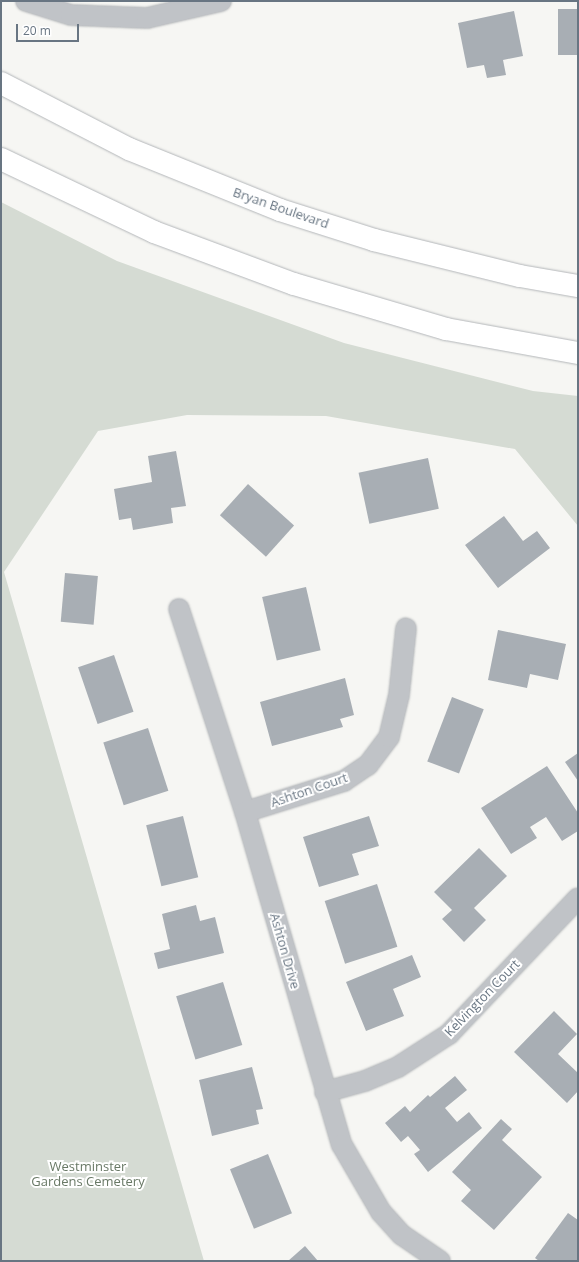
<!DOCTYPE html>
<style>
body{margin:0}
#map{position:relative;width:579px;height:1262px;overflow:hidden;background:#f6f6f3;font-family:"Open Sans",sans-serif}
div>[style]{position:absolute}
.green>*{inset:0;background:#d5dbd3}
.building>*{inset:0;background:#a8aeb4;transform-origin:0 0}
.roads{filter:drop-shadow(0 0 1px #b3b6b9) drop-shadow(0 0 1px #b3b6b9)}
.street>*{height:20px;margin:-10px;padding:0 10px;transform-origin:10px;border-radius:10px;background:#c0c3c7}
.highway>*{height:22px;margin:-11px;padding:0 11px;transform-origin:11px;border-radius:11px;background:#fff}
span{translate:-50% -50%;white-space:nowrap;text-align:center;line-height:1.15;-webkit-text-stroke:4px #fff;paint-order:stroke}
.street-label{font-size:13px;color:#687582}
.park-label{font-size:13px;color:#697966}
.frame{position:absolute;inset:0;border:2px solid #687582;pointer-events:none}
.scale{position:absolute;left:16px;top:24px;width:63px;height:18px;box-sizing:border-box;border:2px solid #687582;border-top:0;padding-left:5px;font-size:12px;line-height:14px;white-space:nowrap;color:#687582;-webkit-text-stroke:3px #fff;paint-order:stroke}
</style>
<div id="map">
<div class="green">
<i style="clip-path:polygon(1px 202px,117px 261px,344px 343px,533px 391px,578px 396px,578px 526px,515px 449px,326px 416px,187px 415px,98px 431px,4px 572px,204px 1261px,1px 1261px)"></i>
</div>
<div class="building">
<i style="left:558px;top:9px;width:20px;height:46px"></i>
<i style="clip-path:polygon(514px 11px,523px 56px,503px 60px,506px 75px,487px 78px,484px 65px,467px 68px,458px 23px)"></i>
<i style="clip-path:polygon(176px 451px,186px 506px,171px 508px,173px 523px,133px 530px,131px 518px,119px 520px,114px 489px,152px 482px,148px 456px)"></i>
<i style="left:428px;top:458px;width:52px;height:71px;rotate:78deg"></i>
<i style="left:248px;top:484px;width:62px;height:42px;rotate:42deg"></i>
<i style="clip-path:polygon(504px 516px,523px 541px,537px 531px,550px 548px,498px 588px,465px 545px)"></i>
<i style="left:65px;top:573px;width:33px;height:49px;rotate:5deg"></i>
<i style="left:306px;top:587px;width:65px;height:45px;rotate:77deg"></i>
<i style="clip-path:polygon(498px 630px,566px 644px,558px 680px,530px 674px,527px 688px,488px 680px)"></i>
<i style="left:114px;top:655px;width:60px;height:38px;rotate:71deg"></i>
<i style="clip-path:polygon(345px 678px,354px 715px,340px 719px,343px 727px,272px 746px,260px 702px)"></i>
<i style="left:452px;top:697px;width:34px;height:69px;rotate:21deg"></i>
<i style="left:148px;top:728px;width:66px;height:47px;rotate:72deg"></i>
<i style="clip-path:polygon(578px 753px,578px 781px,565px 762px)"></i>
<i style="clip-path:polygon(547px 766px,578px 813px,578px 831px,562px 841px,546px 817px,530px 827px,537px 838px,511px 854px,481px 808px)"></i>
<i style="left:183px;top:816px;width:63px;height:38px;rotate:76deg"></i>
<i style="clip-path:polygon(369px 816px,379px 846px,352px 854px,359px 875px,319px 887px,303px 837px)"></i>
<i style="clip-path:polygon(479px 848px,507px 876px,474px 908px,486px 920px,464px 942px,442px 919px,452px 910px,434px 892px)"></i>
<i style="left:377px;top:884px;width:66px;height:55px;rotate:72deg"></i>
<i style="clip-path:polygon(196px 905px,200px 921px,215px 917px,224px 953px,158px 969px,154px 953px,170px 949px,162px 914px)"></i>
<i style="clip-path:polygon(412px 955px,421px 977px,393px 989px,404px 1016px,366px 1031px,346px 982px)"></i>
<i style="left:223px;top:982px;width:66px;height:49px;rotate:73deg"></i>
<i style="clip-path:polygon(554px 1011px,577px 1034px,558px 1054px,578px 1073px,578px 1091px,567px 1103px,514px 1052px)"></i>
<i style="clip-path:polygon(252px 1067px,263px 1109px,256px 1110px,259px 1124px,212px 1136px,199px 1080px)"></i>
<i style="clip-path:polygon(455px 1076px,467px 1090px,445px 1108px,457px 1122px,469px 1112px,482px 1128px,428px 1172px,414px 1154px,420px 1150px,408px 1136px,401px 1142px,385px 1123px,405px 1106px,410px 1112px,428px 1095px,430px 1097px)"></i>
<i style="clip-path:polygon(501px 1119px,512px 1129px,502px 1140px,542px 1177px,494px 1230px,461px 1201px,471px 1190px,452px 1172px)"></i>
<i style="left:268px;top:1154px;width:64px;height:41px;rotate:68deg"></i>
<i style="clip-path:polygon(568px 1213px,578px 1220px,578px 1261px,539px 1261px,535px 1258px)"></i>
<i style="clip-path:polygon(305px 1246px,318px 1261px,288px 1261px)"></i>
</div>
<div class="roads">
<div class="street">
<i style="left:26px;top:1px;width:47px;rotate:17.3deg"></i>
<i style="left:71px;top:15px;width:76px;rotate:2.3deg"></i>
<i style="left:147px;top:18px;width:76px;rotate:-12.9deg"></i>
<i style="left:179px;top:609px;width:213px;rotate:72deg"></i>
<i style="left:245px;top:812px;width:347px;rotate:73.8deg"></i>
<i style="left:342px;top:1145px;width:78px;rotate:59.8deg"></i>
<i style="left:381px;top:1212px;width:31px;rotate:48deg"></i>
<i style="left:402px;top:1235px;width:46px;rotate:34.4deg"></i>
<i style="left:245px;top:812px;width:104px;rotate:-17.4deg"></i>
<i style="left:344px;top:781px;width:29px;rotate:-34deg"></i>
<i style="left:368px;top:765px;width:35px;rotate:-53deg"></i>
<i style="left:389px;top:737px;width:43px;rotate:-76.6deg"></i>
<i style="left:399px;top:695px;width:67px;rotate:-84deg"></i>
<i style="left:325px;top:1092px;width:41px;rotate:-15.4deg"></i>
<i style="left:365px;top:1081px;width:36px;rotate:-23deg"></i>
<i style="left:398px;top:1067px;width:61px;rotate:-32.9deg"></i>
<i style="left:449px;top:1034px;width:187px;rotate:-46.5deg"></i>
</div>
<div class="highway">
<i style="left:1px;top:83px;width:144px;rotate:27.3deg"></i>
<i style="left:129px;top:149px;width:163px;rotate:22deg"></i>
<i style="left:280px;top:210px;width:99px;rotate:17.7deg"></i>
<i style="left:374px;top:240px;width:150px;rotate:13.9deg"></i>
<i style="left:520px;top:276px;width:59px;rotate:9.8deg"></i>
<i style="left:1px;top:159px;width:170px;rotate:25.5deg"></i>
<i style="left:154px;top:232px;width:149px;rotate:20.4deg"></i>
<i style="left:294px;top:284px;width:159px;rotate:16.5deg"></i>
<i style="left:446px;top:329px;width:134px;rotate:10.3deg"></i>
</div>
</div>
<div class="street-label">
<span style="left:281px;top:208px;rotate:19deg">Bryan Boulevard</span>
<span style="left:309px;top:790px;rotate:-19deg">Ashton Court</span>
<span style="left:285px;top:951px;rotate:74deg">Ashton Drive</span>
<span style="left:482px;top:998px;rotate:-46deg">Kelvington Court</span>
</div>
<div class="park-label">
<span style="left:88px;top:1174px">Westminster<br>Gardens Cemetery</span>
</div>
<div class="frame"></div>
<div class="scale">20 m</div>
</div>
